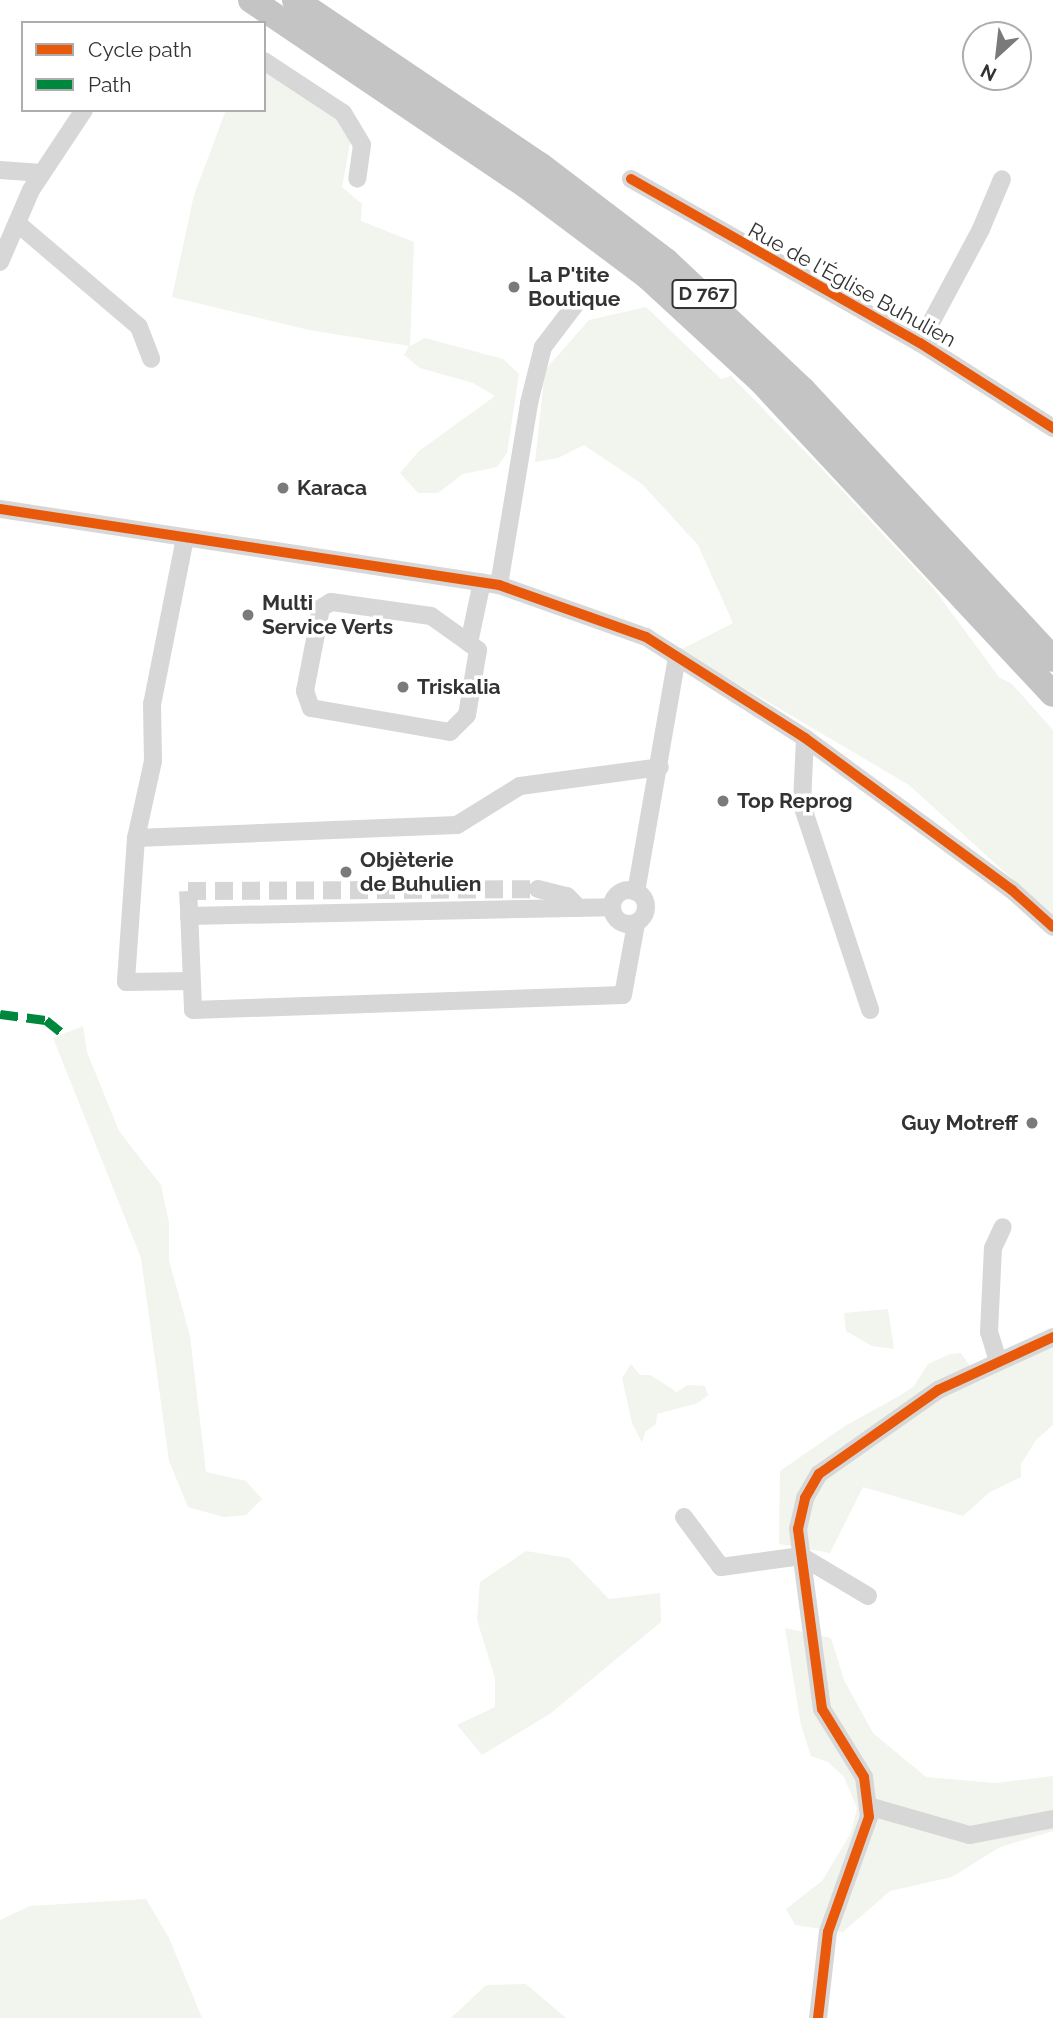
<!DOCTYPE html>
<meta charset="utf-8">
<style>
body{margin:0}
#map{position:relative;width:1053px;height:2018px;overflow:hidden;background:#fff;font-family:Raleway,sans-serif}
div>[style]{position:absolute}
.green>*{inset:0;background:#f1f5ed}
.minor-tunnel>*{height:18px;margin-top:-9px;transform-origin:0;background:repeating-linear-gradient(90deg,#d6d6d6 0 18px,transparent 0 27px)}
.minor>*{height:18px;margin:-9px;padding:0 9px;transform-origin:9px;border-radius:9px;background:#d7d7d7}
.minor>.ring{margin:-9px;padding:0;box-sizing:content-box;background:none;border:18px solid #d7d7d7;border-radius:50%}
.highway>*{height:26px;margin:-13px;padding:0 13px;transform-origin:13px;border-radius:13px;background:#c4c4c4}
.quiet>*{height:9px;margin-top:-4.5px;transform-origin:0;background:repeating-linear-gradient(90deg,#00873e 0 18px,transparent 0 27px)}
.cycleway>*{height:10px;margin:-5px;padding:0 5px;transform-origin:5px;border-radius:5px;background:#e8590c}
.dots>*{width:19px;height:19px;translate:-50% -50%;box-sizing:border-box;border:4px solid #fff;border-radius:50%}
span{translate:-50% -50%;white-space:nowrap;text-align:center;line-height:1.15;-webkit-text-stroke:7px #fff;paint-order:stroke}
.shield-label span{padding:2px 5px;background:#fff;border:2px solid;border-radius:5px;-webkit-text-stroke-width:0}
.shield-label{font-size:19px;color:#333;font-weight:700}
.poi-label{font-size:21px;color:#333;font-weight:700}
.left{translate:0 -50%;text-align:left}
.right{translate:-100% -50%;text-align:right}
.street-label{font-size:21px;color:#333}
.legend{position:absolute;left:21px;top:21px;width:245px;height:91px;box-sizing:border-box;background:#fff;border:2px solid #adadad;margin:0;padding:9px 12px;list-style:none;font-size:21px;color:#333}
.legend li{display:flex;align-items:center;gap:14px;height:35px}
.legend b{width:35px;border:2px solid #adadad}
.north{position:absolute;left:962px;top:21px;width:70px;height:70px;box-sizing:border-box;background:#fff;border:2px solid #adadad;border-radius:50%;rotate:207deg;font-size:19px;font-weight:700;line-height:28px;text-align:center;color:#333}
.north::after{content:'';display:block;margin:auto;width:24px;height:32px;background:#7a7a7a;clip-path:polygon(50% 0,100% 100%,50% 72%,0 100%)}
</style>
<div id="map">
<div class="green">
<i style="clip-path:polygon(264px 69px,335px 115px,352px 133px,342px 187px,362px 204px,361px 221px,414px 242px,410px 346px,425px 338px,503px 359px,519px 374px,507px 453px,497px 467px,463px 474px,438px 493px,418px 493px,400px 473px,419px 451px,495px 396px,473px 383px,420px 368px,404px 355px,409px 346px,309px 330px,172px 297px,194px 195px,226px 110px,264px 110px)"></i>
<i style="clip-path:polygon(646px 307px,721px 379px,731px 376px,823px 470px,934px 589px,999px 677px,1012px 684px,1053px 730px,1053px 916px,909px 785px,680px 650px,733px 623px,698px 545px,642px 484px,584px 445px,558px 458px,535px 462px,545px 370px,589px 320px)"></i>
<i style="clip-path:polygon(83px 1026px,87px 1052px,119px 1131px,161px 1185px,169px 1223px,169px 1260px,190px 1336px,206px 1472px,246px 1481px,262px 1499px,246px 1515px,224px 1517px,188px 1507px,169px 1461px,141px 1258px,53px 1038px)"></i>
<i style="clip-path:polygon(888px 1309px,894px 1349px,872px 1346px,846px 1331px,844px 1313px)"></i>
<i style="clip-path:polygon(1053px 1346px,1053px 1425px,1036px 1440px,1021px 1464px,1021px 1477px,990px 1492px,963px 1516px,863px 1487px,830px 1553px,779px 1544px,780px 1471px,845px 1426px,901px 1395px,914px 1386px,928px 1364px,950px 1354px,961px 1353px,980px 1381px)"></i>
<i style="clip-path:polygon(631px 1364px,640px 1375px,650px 1375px,677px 1392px,687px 1385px,705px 1386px,708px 1395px,698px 1403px,657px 1414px,656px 1424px,645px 1432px,642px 1443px,632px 1423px,622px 1378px)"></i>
<i style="clip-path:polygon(526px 1551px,569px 1558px,609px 1599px,660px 1593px,661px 1622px,551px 1713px,482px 1755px,457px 1725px,495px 1707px,495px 1678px,477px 1620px,480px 1582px)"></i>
<i style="clip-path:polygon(785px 1628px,831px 1638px,844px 1680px,873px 1733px,926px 1777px,995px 1783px,1053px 1776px,1053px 1831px,1000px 1847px,952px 1877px,890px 1891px,843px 1932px,795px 1925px,786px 1909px,822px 1881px,851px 1833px,857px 1808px,844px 1777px,828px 1762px,811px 1756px,801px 1725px)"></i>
<i style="clip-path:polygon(146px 1899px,169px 1938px,202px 2018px,0 2018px,0 1920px,30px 1906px)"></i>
<i style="clip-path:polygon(526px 1984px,566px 2018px,451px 2018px,486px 1985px)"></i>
</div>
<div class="minor-tunnel">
<i style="left:189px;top:909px;width:18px;rotate:-93deg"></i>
<i style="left:188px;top:891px;width:350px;rotate:-0.3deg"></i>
</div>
<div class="minor">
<i style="left:264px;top:61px;width:95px;rotate:33.4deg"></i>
<i style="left:343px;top:113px;width:37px;rotate:59deg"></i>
<i style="left:362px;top:145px;width:34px;rotate:98deg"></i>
<i style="left:0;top:170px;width:42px;rotate:4.1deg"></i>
<i style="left:631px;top:179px;width:332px;rotate:29.6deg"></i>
<i style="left:920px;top:343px;width:158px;rotate:32.6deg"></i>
<i style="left:17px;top:223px;width:160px;rotate:40.4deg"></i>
<i style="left:139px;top:327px;width:34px;rotate:69deg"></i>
<i style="left:0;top:262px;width:78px;rotate:-66.7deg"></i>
<i style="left:31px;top:190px;width:96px;rotate:-56.5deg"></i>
<i style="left:920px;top:343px;width:129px;rotate:-61.8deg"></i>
<i style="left:981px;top:229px;width:54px;rotate:-67.2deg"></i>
<i style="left:0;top:509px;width:505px;rotate:8.66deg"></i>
<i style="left:499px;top:585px;width:156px;rotate:19.5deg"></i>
<i style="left:646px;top:637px;width:188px;rotate:32.4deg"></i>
<i style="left:805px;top:738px;width:257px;rotate:36.3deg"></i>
<i style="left:1012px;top:890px;width:55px;rotate:42.1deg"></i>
<i style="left:185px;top:538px;width:169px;rotate:101.2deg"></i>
<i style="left:152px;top:704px;width:57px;rotate:89deg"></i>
<i style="left:153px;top:761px;width:79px;rotate:102.4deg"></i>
<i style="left:136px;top:838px;width:144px;rotate:94deg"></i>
<i style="left:126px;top:982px;width:65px;rotate:-0.9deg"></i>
<i style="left:499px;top:585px;width:184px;rotate:-80.6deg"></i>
<i style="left:529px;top:403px;width:58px;rotate:-76deg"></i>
<i style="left:543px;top:347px;width:58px;rotate:-52.7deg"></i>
<i style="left:469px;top:643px;width:47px;rotate:-144.6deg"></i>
<i style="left:431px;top:616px;width:101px;rotate:-172deg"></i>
<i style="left:331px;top:602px;width:12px;rotate:149deg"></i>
<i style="left:321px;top:608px;width:85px;rotate:100.9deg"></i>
<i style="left:305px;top:691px;width:18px;rotate:71deg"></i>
<i style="left:311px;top:708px;width:141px;rotate:9.8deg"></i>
<i style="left:450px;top:732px;width:24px;rotate:-45deg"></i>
<i style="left:467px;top:715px;width:66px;rotate:-80.4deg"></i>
<i style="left:478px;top:650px;width:11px;rotate:-142deg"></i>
<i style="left:469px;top:643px;width:62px;rotate:-78deg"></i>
<i style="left:805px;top:738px;width:67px;rotate:92.6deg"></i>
<i style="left:802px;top:805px;width:216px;rotate:71.6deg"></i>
<i style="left:136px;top:838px;width:321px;rotate:-2.3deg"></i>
<i style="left:457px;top:825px;width:74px;rotate:-31.8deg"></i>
<i style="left:520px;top:786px;width:141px;rotate:-7.7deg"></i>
<i style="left:538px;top:889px;width:30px;rotate:14deg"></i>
<i style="left:567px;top:896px;width:17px;rotate:45deg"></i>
<i class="ring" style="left:612px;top:890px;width:16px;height:16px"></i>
<i style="left:636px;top:892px;width:239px;rotate:-80.1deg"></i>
<i style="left:189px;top:909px;width:101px;rotate:87.7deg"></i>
<i style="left:193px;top:1010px;width:430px;rotate:-2deg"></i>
<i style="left:623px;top:995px;width:72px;rotate:-79.6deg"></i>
<i style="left:189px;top:916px;width:422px;rotate:-1.2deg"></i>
<i style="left:998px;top:1361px;width:30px;rotate:-107deg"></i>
<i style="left:989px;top:1332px;width:84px;rotate:-87.3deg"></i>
<i style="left:993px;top:1248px;width:23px;rotate:-65deg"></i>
<i style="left:684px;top:1517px;width:62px;rotate:53.5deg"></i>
<i style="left:721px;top:1567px;width:81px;rotate:-7.8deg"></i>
<i style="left:801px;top:1556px;width:78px;rotate:30.8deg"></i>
<i style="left:868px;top:1806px;width:106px;rotate:15.9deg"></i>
<i style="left:970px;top:1835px;width:85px;rotate:-10.9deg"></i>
<i style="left:818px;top:2018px;width:87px;rotate:-83.4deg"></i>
<i style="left:828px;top:1932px;width:122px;rotate:-70.4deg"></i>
<i style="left:869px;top:1817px;width:40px;rotate:-97.1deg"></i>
<i style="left:864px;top:1777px;width:80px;rotate:-121.7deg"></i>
<i style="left:822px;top:1709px;width:182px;rotate:-97.6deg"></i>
<i style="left:798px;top:1529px;width:32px;rotate:-77deg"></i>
<i style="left:805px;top:1498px;width:28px;rotate:-60deg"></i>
<i style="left:819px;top:1474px;width:146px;rotate:-35.2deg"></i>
<i style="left:938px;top:1390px;width:127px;rotate:-24.7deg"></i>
</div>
<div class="highway">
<i style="left:251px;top:0;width:333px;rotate:34deg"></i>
<i style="left:527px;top:186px;width:151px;rotate:36.9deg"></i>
<i style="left:648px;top:277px;width:152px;rotate:42.6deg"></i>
<i style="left:760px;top:380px;width:429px;rotate:47deg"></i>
<i style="left:295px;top:0;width:295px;rotate:34deg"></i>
<i style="left:540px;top:165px;width:158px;rotate:37.3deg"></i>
<i style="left:666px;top:261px;width:188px;rotate:43.3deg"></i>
<i style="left:803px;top:390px;width:367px;rotate:47.1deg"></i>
</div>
<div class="quiet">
<i style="left:0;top:1014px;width:46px;rotate:7.4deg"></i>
<i style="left:46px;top:1020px;width:22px;rotate:39deg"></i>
</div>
<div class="cycleway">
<i style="left:631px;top:179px;width:332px;rotate:29.6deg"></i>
<i style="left:920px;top:343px;width:158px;rotate:32.6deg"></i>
<i style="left:0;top:509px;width:505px;rotate:8.66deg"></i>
<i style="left:499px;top:585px;width:156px;rotate:19.5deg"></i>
<i style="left:646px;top:637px;width:188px;rotate:32.4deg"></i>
<i style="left:805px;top:738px;width:257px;rotate:36.3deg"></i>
<i style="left:1012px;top:890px;width:55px;rotate:42.1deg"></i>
<i style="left:818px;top:2018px;width:87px;rotate:-83.4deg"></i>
<i style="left:828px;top:1932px;width:122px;rotate:-70.4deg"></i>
<i style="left:869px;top:1817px;width:40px;rotate:-97.1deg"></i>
<i style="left:864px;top:1777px;width:80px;rotate:-121.7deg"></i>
<i style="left:822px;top:1709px;width:182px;rotate:-97.6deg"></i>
<i style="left:798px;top:1529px;width:32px;rotate:-77deg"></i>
<i style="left:805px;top:1498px;width:28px;rotate:-60deg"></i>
<i style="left:819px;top:1474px;width:146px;rotate:-35.2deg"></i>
<i style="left:938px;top:1390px;width:127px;rotate:-24.7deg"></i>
</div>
<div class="dots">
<i style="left:514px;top:287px;background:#7a7a7a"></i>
<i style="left:283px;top:488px;background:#7a7a7a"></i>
<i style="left:248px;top:615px;background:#7a7a7a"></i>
<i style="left:403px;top:687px;background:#7a7a7a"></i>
<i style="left:723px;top:801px;background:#7a7a7a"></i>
<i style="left:346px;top:872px;background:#7a7a7a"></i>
<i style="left:1032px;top:1123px;background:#7a7a7a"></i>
</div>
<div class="shield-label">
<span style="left:704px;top:294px">D 767</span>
</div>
<div class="poi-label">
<span class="left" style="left:528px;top:287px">La P'tite<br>Boutique</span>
<span class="left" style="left:297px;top:488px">Karaca</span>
<span class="left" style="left:262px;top:615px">Multi<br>Service Verts</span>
<span class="left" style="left:417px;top:687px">Triskalia</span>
<span class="left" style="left:737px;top:801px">Top Reprog</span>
<span class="left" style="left:360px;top:872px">Objèterie<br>de Buhulien</span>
<span class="right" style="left:1018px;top:1123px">Guy Motreff</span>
</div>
<div class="street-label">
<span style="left:852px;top:285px;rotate:29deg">Rue de l'Église Buhulien</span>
</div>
<ul class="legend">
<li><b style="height:9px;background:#e8590c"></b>Cycle path</li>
<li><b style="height:9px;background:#00873e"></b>Path</li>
</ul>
<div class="north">N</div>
</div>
